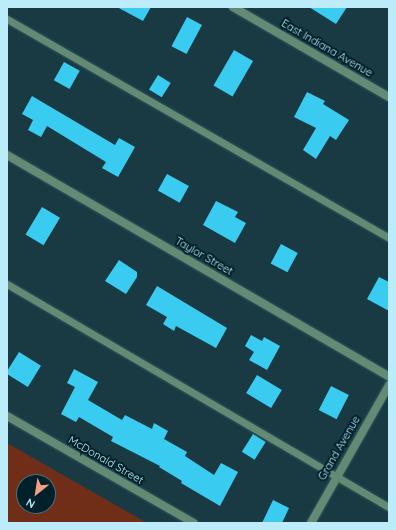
<!DOCTYPE html>
<style>
body{margin:0}
#map{position:relative;width:396px;height:530px;overflow:hidden;background:#193a43;font-family:Quicksand,sans-serif}
div>[style]{position:absolute}
.green>*{inset:0;background:#702e19}
.building>*{inset:0;background:#3accf0;transform-origin:0 0}
.roads{filter:drop-shadow(0 0 1px #365a64) drop-shadow(0 0 1px #365a64)}
.service>*{height:7px;margin:-3.5px;padding:0 3.5px;transform-origin:3.5px;border-radius:3.5px;background:#638b73}
.minor>*{height:8px;margin:-4px;padding:0 4px;transform-origin:4px;border-radius:4px;background:#638b73}
.tertiary>*{height:8px;margin:-4px;padding:0 4px;transform-origin:4px;border-radius:4px;background:#638b73}
span{translate:-50% -50%;white-space:nowrap;text-align:center;line-height:1.15;-webkit-text-stroke:4px #00212a;paint-order:stroke}
.street-label{font-size:11px;color:#bcebfa}
.frame{position:absolute;inset:0;border:8px solid #bcebfa;pointer-events:none}
.north{position:absolute;left:16px;top:474px;width:40px;height:40px;box-sizing:border-box;background:#00212a;border:1px solid #4b727d;border-radius:50%;rotate:210deg;font-size:11px;font-weight:700;line-height:16px;text-align:center;color:#bcebfa}
.north::after{content:'';display:block;margin:auto;width:14px;height:18px;background:#f39f84;clip-path:polygon(50% 0,100% 100%,50% 72%,0 100%)}
</style>
<div id="map">
<div class="green">
<i style="clip-path:polygon(evenodd,7px 443px,147px 523px,7px 523px,7px 443px,24px 482px,48px 482px,48px 506px,24px 506px,24px 482px)"></i>
</div>
<div class="building">
<i style="clip-path:polygon(117px 7px,151px 7px,143px 21px)"></i>
<i style="clip-path:polygon(309px 7px,347px 7px,336px 24px)"></i>
<i style="left:187px;top:17px;width:17px;height:33px;rotate:28deg"></i>
<i style="left:234px;top:50px;width:22px;height:41px;rotate:30deg"></i>
<i style="left:64px;top:62px;width:18px;height:21px;rotate:29deg"></i>
<i style="left:158px;top:75px;width:15px;height:17px;rotate:32deg"></i>
<i style="clip-path:polygon(307px 92px,325px 101px,323px 104px,349px 120px,336px 140px,330px 136px,316px 159px,303px 150px,316px 128px,294px 117px)"></i>
<i style="clip-path:polygon(32px 96px,115px 145px,119px 138px,135px 147px,118px 177px,102px 168px,106px 162px,47px 126px,41px 137px,28px 130px,33px 120px,22px 114px)"></i>
<i style="left:167px;top:174px;width:25px;height:19px;rotate:29deg"></i>
<i style="clip-path:polygon(216px 201px,238px 212px,235px 217px,246px 223px,235px 243px,203px 225px)"></i>
<i style="left:42px;top:207px;width:21px;height:32px;rotate:31deg"></i>
<i style="left:281px;top:244px;width:19px;height:22px;rotate:28deg"></i>
<i style="clip-path:polygon(119px 260px,137px 272px,137px 277px,126px 294px,105px 281px)"></i>
<i style="clip-path:polygon(379px 277px,389px 282px,389px 311px,367px 299px)"></i>
<i style="clip-path:polygon(157px 286px,227px 328px,216px 348px,176px 326px,174px 331px,163px 324px,167px 317px,146px 305px)"></i>
<i style="clip-path:polygon(251px 335px,262px 341px,264px 337px,280px 346px,267px 370px,249px 360px,254px 352px,245px 346px)"></i>
<i style="left:19px;top:352px;width:26px;height:25px;rotate:32deg"></i>
<i style="clip-path:polygon(74px 369px,98px 382px,88px 400px,122px 420px,125px 415px,152px 429px,154px 423px,168px 431px,164px 439px,187px 452px,185px 456px,214px 475px,221px 463px,238px 472px,220px 506px,181px 483px,182px 481px,159px 467px,160px 466px,111px 441px,113px 437px,79px 417px,76px 422px,61px 414px,75px 387px,67px 383px)"></i>
<i style="left:257px;top:375px;width:29px;height:21px;rotate:31deg"></i>
<i style="left:331px;top:386px;width:20px;height:27px;rotate:27deg"></i>
<i style="left:253px;top:434px;width:15px;height:21px;rotate:32deg"></i>
<i style="clip-path:polygon(273px 500px,289px 508px,282px 523px,262px 523px)"></i>
</div>
<div class="roads">
<div class="service">
<i style="left:7px;top:19px;width:440px;rotate:29.8deg"></i>
<i style="left:7px;top:284px;width:442px;rotate:30.3deg"></i>
</div>
<div class="minor">
<i style="left:7px;top:155px;width:441px;rotate:30.1deg"></i>
<i style="left:7px;top:416px;width:215px;rotate:29.8deg"></i>
<i style="left:311px;top:523px;width:159px;rotate:-60.5deg"></i>
</div>
<div class="tertiary">
<i style="left:233px;top:7px;width:180px;rotate:30deg"></i>
</div>
</div>
<div class="street-label">
<span style="left:327px;top:48px;rotate:30deg">East Indiana Avenue</span>
<span style="left:204px;top:256px;rotate:30deg">Taylor Street</span>
<span style="left:339px;top:448px;rotate:-60deg">Grand Avenue</span>
<span style="left:106px;top:460px;rotate:30deg">McDonald Street</span>
</div>
<div class="frame"></div>
<div class="north">N</div>
</div>
